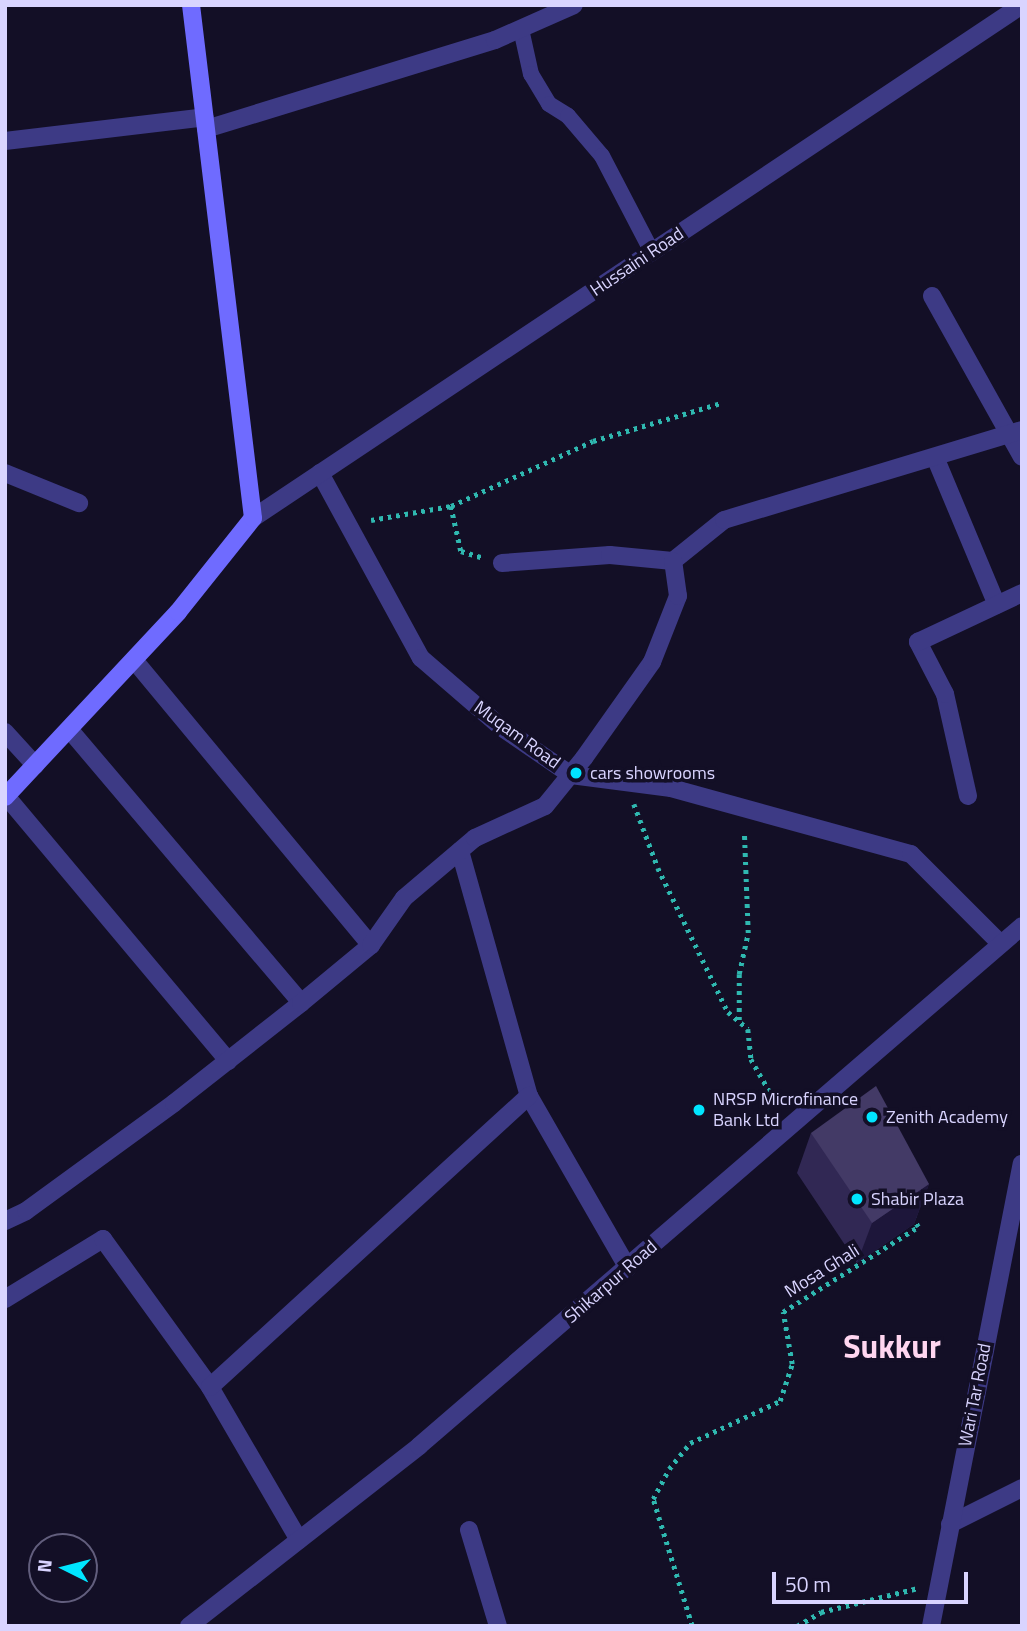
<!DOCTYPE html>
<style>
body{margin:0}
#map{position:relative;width:1027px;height:1631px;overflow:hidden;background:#130f26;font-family:"Titillium Web",sans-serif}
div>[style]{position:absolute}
.path>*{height:4.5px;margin-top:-2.25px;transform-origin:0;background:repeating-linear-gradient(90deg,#2fb8b0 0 3.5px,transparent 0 8.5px)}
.service>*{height:16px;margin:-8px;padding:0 8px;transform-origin:8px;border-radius:8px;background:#3d3a85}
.minor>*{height:18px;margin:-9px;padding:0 9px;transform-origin:9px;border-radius:9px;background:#3d3a85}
.tertiary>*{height:18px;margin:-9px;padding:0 9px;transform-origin:9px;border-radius:9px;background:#3d3a85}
.secondary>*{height:18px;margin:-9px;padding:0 9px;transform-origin:9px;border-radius:9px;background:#6f6bff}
.wall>*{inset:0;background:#312854}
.shaded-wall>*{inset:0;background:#1d163a}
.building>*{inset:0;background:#433a66}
.dots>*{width:19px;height:19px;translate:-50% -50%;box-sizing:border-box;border:4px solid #130f26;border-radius:50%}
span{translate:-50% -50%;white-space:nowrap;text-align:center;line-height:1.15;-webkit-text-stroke:7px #130f26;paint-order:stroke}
.street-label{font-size:18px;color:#d9d4ff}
.poi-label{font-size:18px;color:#d9d4ff}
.left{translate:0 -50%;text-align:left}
.town-label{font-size:32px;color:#ffd6f0;font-weight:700}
.frame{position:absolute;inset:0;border:7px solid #d9d4ff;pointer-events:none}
.north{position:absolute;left:28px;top:1533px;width:70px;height:70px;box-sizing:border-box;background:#130f26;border:2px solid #625e7d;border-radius:50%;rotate:276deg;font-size:19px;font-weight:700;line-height:28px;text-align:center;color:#d9d4ff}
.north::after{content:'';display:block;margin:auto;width:24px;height:32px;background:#00e5ff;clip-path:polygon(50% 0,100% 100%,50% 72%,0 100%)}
.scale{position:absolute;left:772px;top:1572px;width:196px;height:32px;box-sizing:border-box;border:4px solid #d9d4ff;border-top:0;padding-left:9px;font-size:21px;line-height:24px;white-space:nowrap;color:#d9d4ff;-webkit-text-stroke:5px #130f26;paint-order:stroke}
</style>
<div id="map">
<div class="path">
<i style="left:451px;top:506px;width:156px;rotate:-24.6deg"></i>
<i style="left:593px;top:441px;width:134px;rotate:-16.5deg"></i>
<i style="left:371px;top:520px;width:81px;rotate:-9.9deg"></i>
<i style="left:451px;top:506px;width:46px;rotate:77.5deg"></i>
<i style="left:461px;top:551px;width:24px;rotate:17deg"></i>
<i style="left:634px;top:804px;width:68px;rotate:69.4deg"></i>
<i style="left:658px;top:868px;width:160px;rotate:64.1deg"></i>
<i style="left:728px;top:1012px;width:26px;rotate:40deg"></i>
<i style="left:748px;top:1029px;width:30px;rotate:84deg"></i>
<i style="left:751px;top:1059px;width:56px;rotate:60.3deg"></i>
<i style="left:739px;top:1020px;width:46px;rotate:-90deg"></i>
<i style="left:739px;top:974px;width:42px;rotate:-77.6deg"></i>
<i style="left:748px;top:933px;width:102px;rotate:-92.2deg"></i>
<i style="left:692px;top:1626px;width:133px;rotate:-107.1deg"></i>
<i style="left:653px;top:1499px;width:34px;rotate:-62deg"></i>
<i style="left:669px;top:1469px;width:33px;rotate:-51deg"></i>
<i style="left:690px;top:1443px;width:99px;rotate:-25deg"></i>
<i style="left:780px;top:1401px;width:39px;rotate:-72deg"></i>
<i style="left:792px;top:1364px;width:53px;rotate:-99.8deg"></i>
<i style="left:783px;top:1312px;width:160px;rotate:-32.2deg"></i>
<i style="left:918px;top:1227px;width:11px;rotate:-117deg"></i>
<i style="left:797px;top:1626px;width:28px;rotate:-30deg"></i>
<i style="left:821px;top:1612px;width:100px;rotate:-13.9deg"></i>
</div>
<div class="service">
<i style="left:521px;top:29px;width:46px;rotate:77.5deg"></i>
<i style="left:531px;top:74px;width:35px;rotate:59deg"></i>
<i style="left:549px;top:104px;width:22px;rotate:32deg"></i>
<i style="left:568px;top:116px;width:52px;rotate:49.6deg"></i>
<i style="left:602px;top:156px;width:108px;rotate:62.5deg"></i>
</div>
<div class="minor">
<i style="left:206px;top:129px;width:302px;rotate:-17.1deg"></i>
<i style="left:495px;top:40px;width:86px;rotate:-23.9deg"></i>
<i style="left:5px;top:141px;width:201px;rotate:-6.8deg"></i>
<i style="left:932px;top:296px;width:184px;rotate:60.8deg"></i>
<i style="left:935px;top:457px;width:160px;rotate:67.3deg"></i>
<i style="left:5px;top:473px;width:80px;rotate:22.1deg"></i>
<i style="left:320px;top:473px;width:211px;rotate:61.4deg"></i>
<i style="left:421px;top:658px;width:106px;rotate:40.8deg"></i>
<i style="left:501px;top:727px;width:85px;rotate:34.4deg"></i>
<i style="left:571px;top:775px;width:101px;rotate:7.4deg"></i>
<i style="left:671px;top:788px;width:249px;rotate:15.4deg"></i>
<i style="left:911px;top:854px;width:127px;rotate:45deg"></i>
<i style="left:253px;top:518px;width:924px;rotate:-33.71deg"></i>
<i style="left:502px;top:563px;width:108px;rotate:-4.2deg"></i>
<i style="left:610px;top:555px;width:63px;rotate:5.4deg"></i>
<i style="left:673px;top:561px;width:65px;rotate:-38.8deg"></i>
<i style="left:724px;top:520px;width:311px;rotate:-16.8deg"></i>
<i style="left:134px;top:660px;width:371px;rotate:50.3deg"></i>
<i style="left:69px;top:729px;width:359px;rotate:49.7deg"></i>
<i style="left:5px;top:732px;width:45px;rotate:47.7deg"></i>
<i style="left:6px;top:796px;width:346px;rotate:50deg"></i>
<i style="left:968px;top:796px;width:105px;rotate:-102.7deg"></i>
<i style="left:945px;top:694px;width:59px;rotate:-117.4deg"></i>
<i style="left:918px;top:642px;width:115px;rotate:-25.2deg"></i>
<i style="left:460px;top:851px;width:255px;rotate:74.3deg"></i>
<i style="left:529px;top:1096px;width:198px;rotate:60.1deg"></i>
<i style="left:5px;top:1221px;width:23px;rotate:-25deg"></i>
<i style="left:26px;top:1211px;width:183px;rotate:-36.1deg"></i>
<i style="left:174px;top:1103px;width:162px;rotate:-38.2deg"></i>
<i style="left:301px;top:1003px;width:91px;rotate:-39.6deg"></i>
<i style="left:371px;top:945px;width:57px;rotate:-54.9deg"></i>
<i style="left:404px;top:898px;width:93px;rotate:-40.2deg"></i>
<i style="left:475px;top:838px;width:77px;rotate:-24.6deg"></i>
<i style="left:545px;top:806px;width:62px;rotate:-50.9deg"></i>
<i style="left:584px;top:758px;width:118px;rotate:-54.7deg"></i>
<i style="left:652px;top:662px;width:71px;rotate:-68.5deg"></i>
<i style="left:678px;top:596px;width:35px;rotate:-98deg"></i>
<i style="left:5px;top:1299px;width:115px;rotate:-31.5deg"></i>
<i style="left:103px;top:1239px;width:183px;rotate:54.1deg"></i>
<i style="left:950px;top:1524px;width:80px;rotate:-26.6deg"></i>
<i style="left:469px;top:1530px;width:100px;rotate:73.2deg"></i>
<i style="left:299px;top:1540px;width:177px;rotate:-120.2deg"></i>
<i style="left:210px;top:1387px;width:432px;rotate:-42.4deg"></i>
</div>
<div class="tertiary">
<i style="left:189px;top:1626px;width:292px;rotate:-38deg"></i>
<i style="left:419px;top:1446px;width:796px;rotate:-40.77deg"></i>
<i style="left:931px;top:1626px;width:471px;rotate:-78.9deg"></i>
</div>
<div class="secondary">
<i style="left:5px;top:797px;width:253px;rotate:-46.9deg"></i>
<i style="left:178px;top:612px;width:120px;rotate:-51.4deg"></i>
<i style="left:253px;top:518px;width:517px;rotate:-96.89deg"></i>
</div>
<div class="wall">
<i style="clip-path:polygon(811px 1133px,929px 1184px,914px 1224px,857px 1263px,797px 1173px)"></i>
</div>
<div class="shaded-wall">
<i style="clip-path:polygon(929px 1184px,914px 1224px,857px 1263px,872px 1223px)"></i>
</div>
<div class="building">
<i style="clip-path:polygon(876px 1086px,929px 1184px,872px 1223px,811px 1133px)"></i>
</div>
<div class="dots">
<i style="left:576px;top:773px;background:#00e5ff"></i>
<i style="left:699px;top:1110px;background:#00e5ff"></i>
<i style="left:872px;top:1117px;background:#00e5ff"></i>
<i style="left:857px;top:1199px;background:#00e5ff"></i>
</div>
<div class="street-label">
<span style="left:637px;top:262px;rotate:-34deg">Hussaini Road</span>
<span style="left:517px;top:735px;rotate:36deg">Muqam Road</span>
<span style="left:822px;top:1271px;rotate:-32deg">Mosa Ghali</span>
<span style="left:611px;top:1282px;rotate:-41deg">Shikarpur Road</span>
<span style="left:975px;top:1395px;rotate:-79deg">Wari Tar Road</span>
</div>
<div class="poi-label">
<span class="left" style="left:590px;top:773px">cars showrooms</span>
<span class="left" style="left:713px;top:1110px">NRSP Microfinance<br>Bank Ltd</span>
<span class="left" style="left:886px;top:1117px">Zenith Academy</span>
<span class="left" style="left:871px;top:1199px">Shabir Plaza</span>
</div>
<div class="town-label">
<span style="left:892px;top:1346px">Sukkur</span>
</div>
<div class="frame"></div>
<div class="north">N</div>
<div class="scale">50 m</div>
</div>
